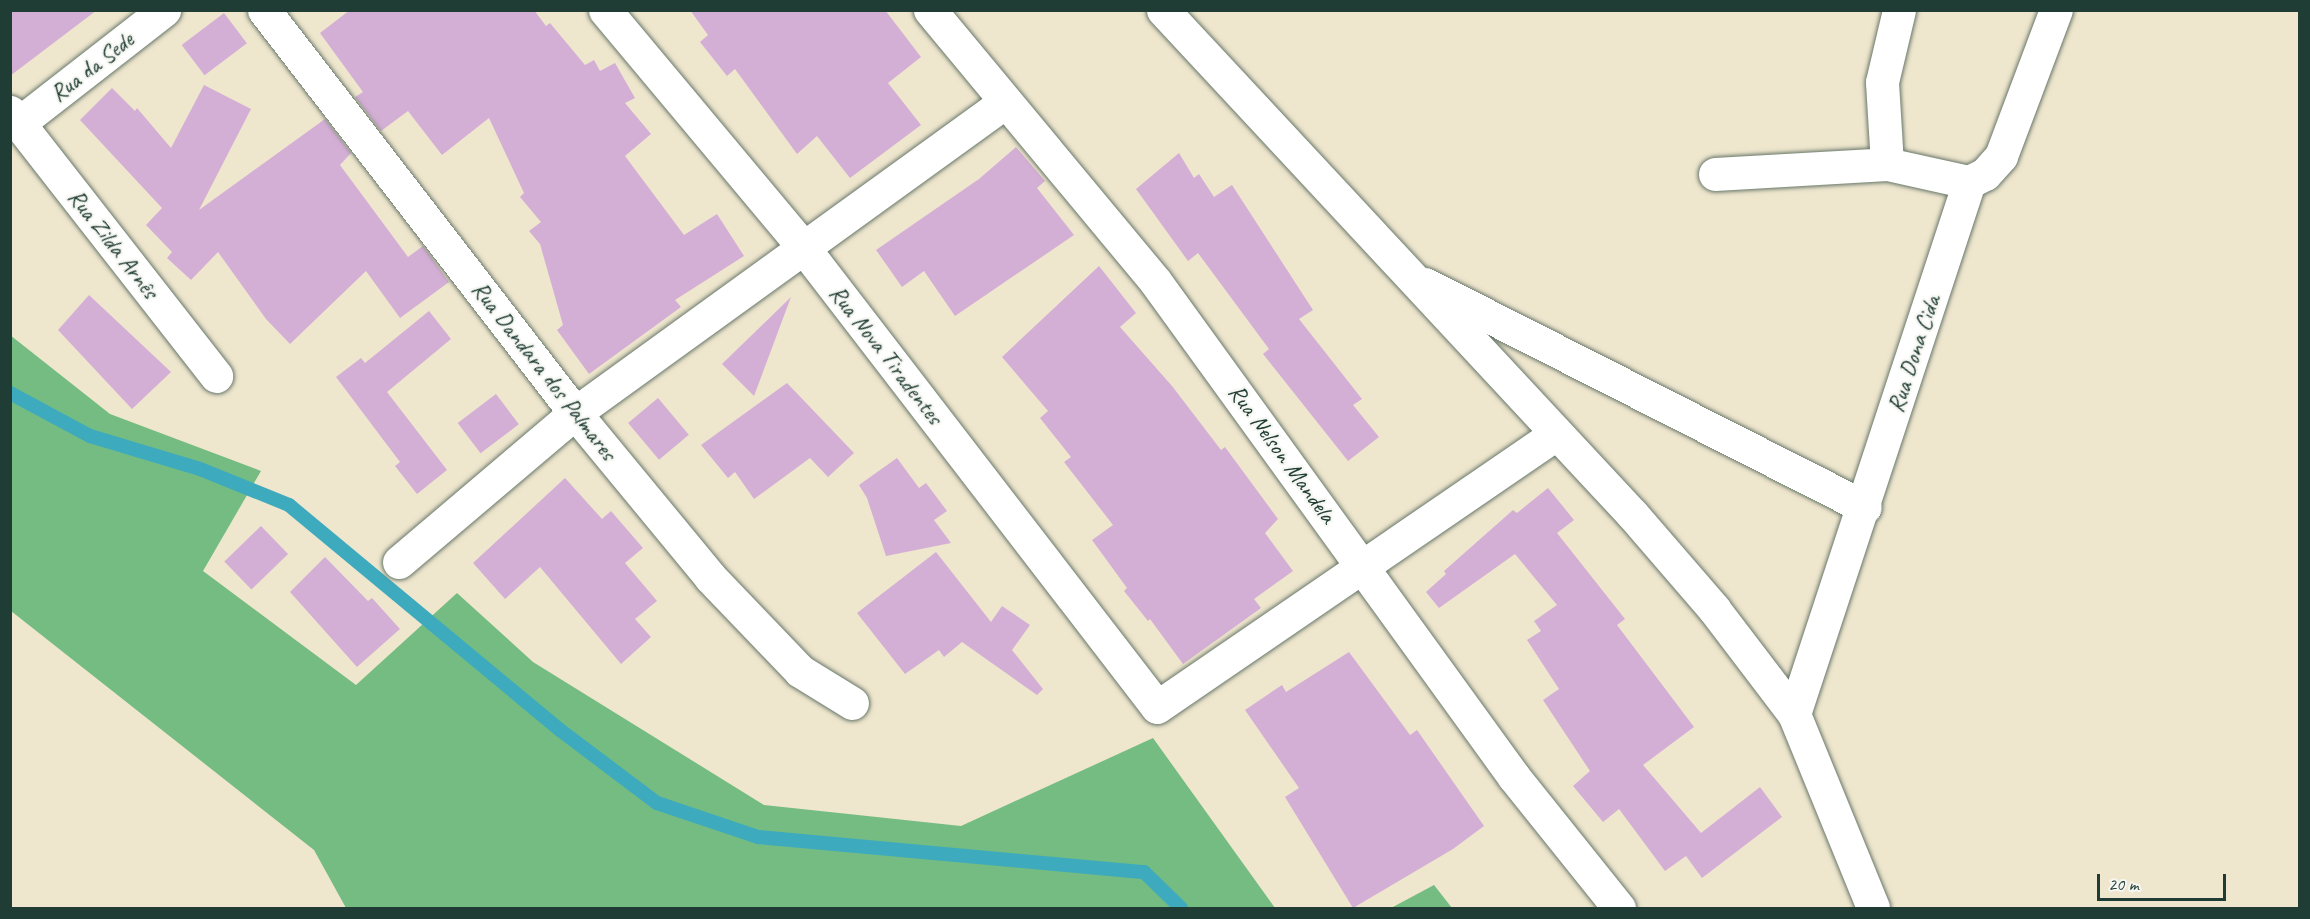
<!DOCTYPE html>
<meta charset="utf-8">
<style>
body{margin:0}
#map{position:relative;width:2310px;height:919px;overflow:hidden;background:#efe6ce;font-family:Caveat,sans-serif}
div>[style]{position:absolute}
.forest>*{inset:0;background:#74bc82}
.stream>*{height:14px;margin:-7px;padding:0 7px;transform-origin:7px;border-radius:7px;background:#3eaabe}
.building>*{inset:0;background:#d4afd5;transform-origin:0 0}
.roads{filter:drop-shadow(0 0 2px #68786a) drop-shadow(0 0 2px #68786a)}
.minor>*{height:33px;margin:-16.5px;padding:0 16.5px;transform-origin:16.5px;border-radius:16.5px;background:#fff}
span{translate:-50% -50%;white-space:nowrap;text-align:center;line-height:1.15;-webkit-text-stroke:4.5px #f6f6f2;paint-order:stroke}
.street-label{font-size:24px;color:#1f3d34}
.frame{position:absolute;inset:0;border:12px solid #1f3d34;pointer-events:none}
.scale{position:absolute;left:2097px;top:874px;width:129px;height:27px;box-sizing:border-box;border:3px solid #1f3d34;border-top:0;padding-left:8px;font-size:18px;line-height:21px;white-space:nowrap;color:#1f3d34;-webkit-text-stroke:4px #f6f6f2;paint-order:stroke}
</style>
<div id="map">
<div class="forest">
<i style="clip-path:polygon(10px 335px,110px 414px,261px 471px,203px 571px,356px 685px,457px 593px,533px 662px,764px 805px,961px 826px,1153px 738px,1275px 908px,346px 908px,314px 850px,11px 611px)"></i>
<i style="clip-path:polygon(1434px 885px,1452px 908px,1391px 908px)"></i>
</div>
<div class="stream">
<i style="left:10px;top:393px;width:91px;rotate:28.3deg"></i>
<i style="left:90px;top:436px;width:115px;rotate:16.7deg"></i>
<i style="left:200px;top:469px;width:96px;rotate:22deg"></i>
<i style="left:289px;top:505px;width:352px;rotate:39.7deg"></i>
<i style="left:560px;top:730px;width:121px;rotate:37deg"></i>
<i style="left:657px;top:803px;width:107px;rotate:18.6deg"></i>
<i style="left:758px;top:837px;width:388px;rotate:5.2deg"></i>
<i style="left:1144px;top:872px;width:52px;rotate:44.2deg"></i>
</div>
<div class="building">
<i style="clip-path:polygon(10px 10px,97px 10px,10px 76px)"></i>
<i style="clip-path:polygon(350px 10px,534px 10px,546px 26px,550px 23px,585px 65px,594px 60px,600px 71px,615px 63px,635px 98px,625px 103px,651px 134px,625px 156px,684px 235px,717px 214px,744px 256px,675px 300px,681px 307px,589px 374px,557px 330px,563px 325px,540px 244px,529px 231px,541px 222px,520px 197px,524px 193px,489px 118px,442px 155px,408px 111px,381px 131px,355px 97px,363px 92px,320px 33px)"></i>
<i style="clip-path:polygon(690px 10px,885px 10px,921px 57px,888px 83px,921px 125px,850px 178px,817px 136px,797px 154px,735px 69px,727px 76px,700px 42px,708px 35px)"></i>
<i style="left:224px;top:13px;width:38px;height:53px;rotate:53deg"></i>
<i style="clip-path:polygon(204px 85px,251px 109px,199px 210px,325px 119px,351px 153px,340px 165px,408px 257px,423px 246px,449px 282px,400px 318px,366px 271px,290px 344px,266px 319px,218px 252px,191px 280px,167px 258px,172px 252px,146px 225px,162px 208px,80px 120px,112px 88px,135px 111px,137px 108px,171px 148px)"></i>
<i style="clip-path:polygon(1016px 147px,1045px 181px,1037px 188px,1074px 235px,955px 316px,924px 271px,902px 287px,876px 250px,979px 179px)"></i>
<i style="clip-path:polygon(1179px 153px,1194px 178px,1199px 174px,1214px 197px,1232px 185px,1313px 310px,1299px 319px,1362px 399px,1353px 405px,1379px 437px,1348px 461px,1263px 354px,1269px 349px,1198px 253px,1188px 261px,1136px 189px)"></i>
<i style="clip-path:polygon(1099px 266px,1136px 313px,1120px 327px,1172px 386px,1221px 450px,1225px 447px,1278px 519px,1265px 533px,1293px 571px,1254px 599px,1261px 608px,1183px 664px,1150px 619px,1148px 621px,1124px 591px,1127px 588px,1092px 540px,1113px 525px,1064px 462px,1071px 457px,1040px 418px,1048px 411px,1002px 357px)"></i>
<i style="clip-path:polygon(89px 295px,171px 372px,132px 409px,58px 330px)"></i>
<i style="clip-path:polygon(791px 297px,754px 396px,722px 364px)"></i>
<i style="clip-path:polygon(429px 311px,451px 339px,387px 392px,447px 470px,417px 494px,395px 466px,400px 462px,336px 377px,361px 358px,365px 363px)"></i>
<i style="clip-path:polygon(787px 383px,854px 453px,828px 477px,810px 458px,754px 499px,735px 472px,728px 478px,701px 445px)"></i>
<i style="left:496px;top:394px;width:38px;height:48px;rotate:53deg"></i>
<i style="left:658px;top:398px;width:48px;height:39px;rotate:50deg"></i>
<i style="clip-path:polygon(897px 458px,919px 488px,926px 483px,947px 511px,934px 520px,951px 543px,886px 556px,867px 498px,859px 485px)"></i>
<i style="clip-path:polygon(565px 478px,602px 519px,611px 511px,643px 548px,625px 563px,657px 601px,635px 619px,651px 637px,621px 664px,540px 567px,505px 599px,473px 563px)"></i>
<i style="clip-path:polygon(1548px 488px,1574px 520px,1557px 533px,1625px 619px,1617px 625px,1694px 727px,1643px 765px,1701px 833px,1760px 787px,1782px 817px,1702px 878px,1686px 856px,1665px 871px,1619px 809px,1603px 822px,1573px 786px,1590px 771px,1543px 700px,1559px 689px,1527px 640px,1541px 631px,1534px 621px,1557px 605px,1515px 554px,1439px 608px,1426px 592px,1446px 574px,1444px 571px,1513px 510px,1517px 513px)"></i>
<i style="left:261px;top:526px;width:39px;height:51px;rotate:46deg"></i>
<i style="clip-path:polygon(936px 552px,991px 622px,1002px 606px,1030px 625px,1012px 650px,1043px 689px,1037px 695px,962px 642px,944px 657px,939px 650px,905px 674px,857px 613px)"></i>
<i style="clip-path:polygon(325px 557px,368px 601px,372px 598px,400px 629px,357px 667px,290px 592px)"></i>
<i style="clip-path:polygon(1349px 652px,1410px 735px,1417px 730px,1484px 826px,1453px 849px,1353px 908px,1285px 797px,1299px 788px,1245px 710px,1282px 685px,1286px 692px)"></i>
</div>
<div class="roads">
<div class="minor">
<i style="left:264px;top:10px;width:509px;rotate:52.34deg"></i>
<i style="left:575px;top:413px;width:212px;rotate:50.5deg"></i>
<i style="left:710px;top:577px;width:130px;rotate:46.2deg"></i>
<i style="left:800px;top:671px;width:61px;rotate:31.6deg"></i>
<i style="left:605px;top:10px;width:309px;rotate:50.1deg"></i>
<i style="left:803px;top:247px;width:580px;rotate:52.42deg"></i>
<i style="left:1157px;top:707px;width:483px;rotate:-34.4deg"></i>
<i style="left:930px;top:10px;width:352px;rotate:50.3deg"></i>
<i style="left:1155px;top:281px;width:612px;rotate:54.1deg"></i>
<i style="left:1514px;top:777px;width:168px;rotate:51.3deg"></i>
<i style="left:1163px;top:10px;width:690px;rotate:47.06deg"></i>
<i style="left:1633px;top:515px;width:124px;rotate:49.2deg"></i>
<i style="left:1714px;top:609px;width:132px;rotate:52.7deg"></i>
<i style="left:1794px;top:714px;width:209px;rotate:67.8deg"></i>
<i style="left:10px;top:112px;width:335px;rotate:52deg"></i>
<i style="left:19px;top:123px;width:184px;rotate:-37.9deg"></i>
<i style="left:1887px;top:164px;width:82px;rotate:-93.5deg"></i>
<i style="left:1882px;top:82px;width:74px;rotate:-76.7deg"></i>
<i style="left:1715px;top:174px;width:172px;rotate:-3.3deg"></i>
<i style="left:1887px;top:164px;width:84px;rotate:12.4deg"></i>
<i style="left:1425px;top:284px;width:493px;rotate:26.9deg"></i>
<i style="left:399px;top:562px;width:231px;rotate:-40.3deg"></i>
<i style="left:575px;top:413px;width:531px;rotate:-35.88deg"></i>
<i style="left:1794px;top:714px;width:560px;rotate:-71.79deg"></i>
<i style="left:1969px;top:182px;width:18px;rotate:-27deg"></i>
<i style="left:1985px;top:174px;width:24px;rotate:-48deg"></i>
<i style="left:2001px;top:156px;width:156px;rotate:-69.4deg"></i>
</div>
</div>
<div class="street-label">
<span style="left:92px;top:67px;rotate:-38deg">Rua da Sede</span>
<span style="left:113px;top:244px;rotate:52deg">Rua Zilda Arnês</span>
<span style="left:1914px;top:354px;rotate:-72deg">Rua Dona Cida</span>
<span style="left:886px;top:355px;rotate:52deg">Rua Nova Tiradentes</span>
<span style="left:544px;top:371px;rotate:52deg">Rua Dandara dos Palmares</span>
<span style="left:1282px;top:454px;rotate:54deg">Rua Nelson Mandela</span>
</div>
<div class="frame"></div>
<div class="scale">20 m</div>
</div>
